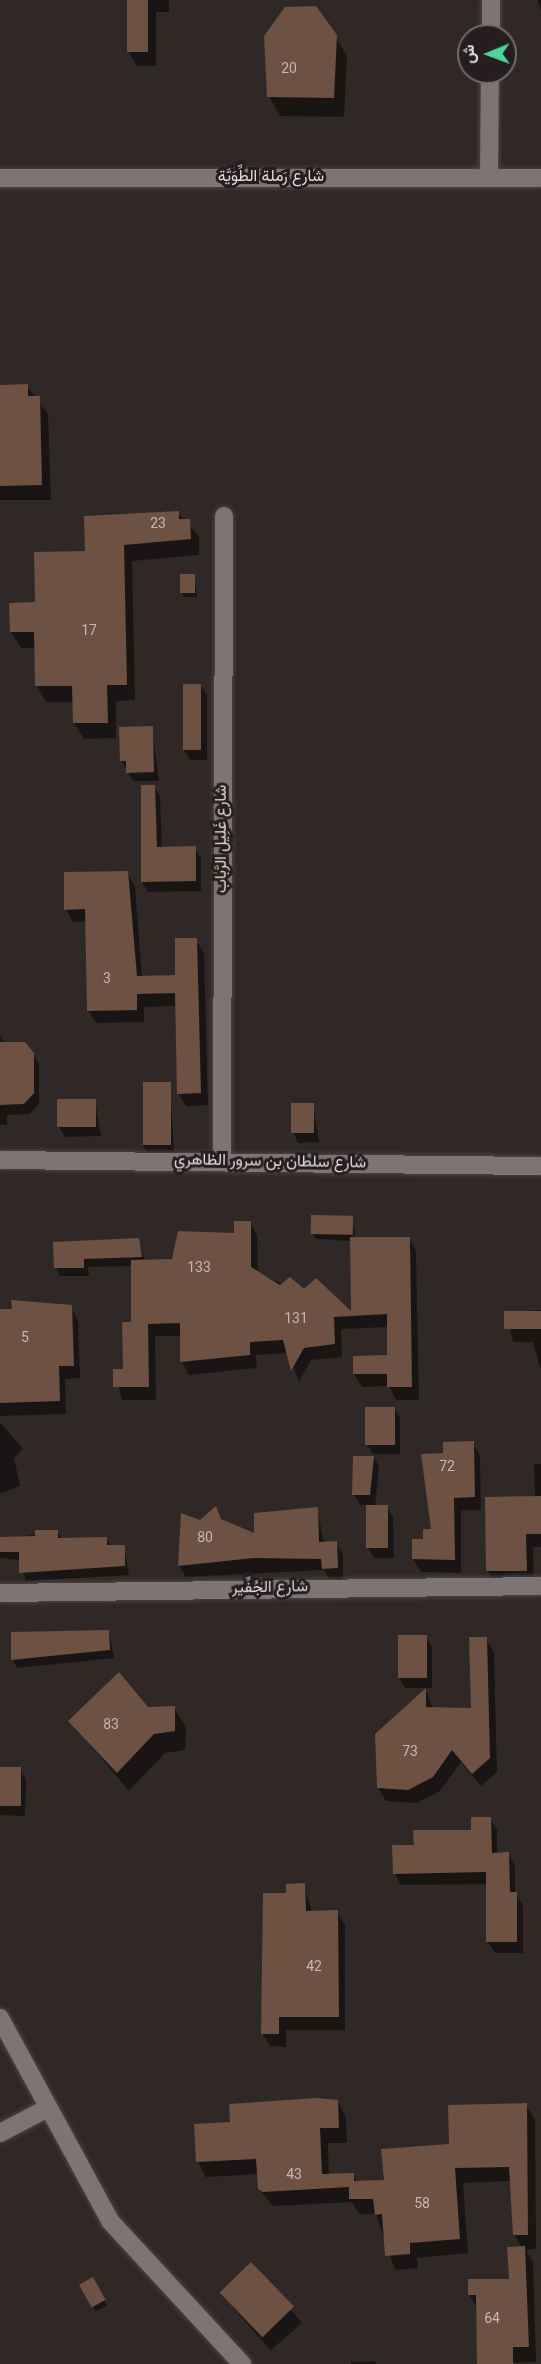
<!DOCTYPE html>
<meta charset="utf-8">
<style>
body{margin:0}
#map{position:relative;width:541px;height:2364px;overflow:hidden;background:#302827;font-family:Georgia,Vazirmatn,serif}
div>[style]{position:absolute}
.shadow>*{inset:0;background:#0007;transform-origin:0 0}
.building>*{inset:0;background:#6d5142;transform-origin:0 0}
.roads{filter:drop-shadow(0 0 2px #4c4545) drop-shadow(0 0 2px #4c4545)}
.minor>*{height:18px;margin:-9px;padding:0 9px;transform-origin:9px;border-radius:9px;background:#7e7473}
span{translate:-50% -50%;white-space:nowrap;text-align:center;line-height:1.15;-webkit-text-stroke:6px #261e1e;paint-order:stroke}
.number-label{font-size:14px;color:#c4b8b5}
.number-label span{-webkit-text-stroke-width:0}
.street-label{font-size:16px;color:#e1dbdb}
.north{position:absolute;left:457px;top:24px;width:60px;height:60px;box-sizing:border-box;background:#261e1e;border:2px solid #716a6a;border-radius:50%;rotate:269deg;font-size:16px;font-weight:700;line-height:24px;text-align:center;color:#e1dbdb}
.north::after{content:'';display:block;margin:auto;width:21px;height:27px;background:#4dd39a;clip-path:polygon(50% 0,100% 100%,50% 72%,0 100%)}
</style>
<div id="map">
<div class="shadow">
<i style="clip-path:polygon(128px 0,169px 0,169px 12px,156px 12px,156px 66px,137px 66px,128px 51px)"></i>
<i style="clip-path:polygon(538px 0,541px 0,541px 10px,538px 4px)"></i>
<i style="clip-path:polygon(335px 36px,347px 56px,344px 117px,280px 116px,269px 96px)"></i>
<i style="clip-path:polygon(0 386px,27px 386px,48px 414px,51px 500px,0 500px)"></i>
<i style="clip-path:polygon(178px 513px,199px 536px,199px 555px,132px 561px,135px 700px,116px 701px,116px 738px,84px 739px,74px 723px,74px 702px,46px 702px,37px 686px,36px 648px,21px 648px,11px 632px,87px 553px)"></i>
<i style="clip-path:polygon(194px 576px,197px 597px,184px 597px,182px 593px)"></i>
<i style="clip-path:polygon(201px 686px,207px 696px,207px 760px,190px 760px,184px 750px)"></i>
<i style="clip-path:polygon(152px 728px,159px 781px,133px 781px,122px 761px)"></i>
<i style="clip-path:polygon(154px 786px,160px 796px,162px 849px,195px 848px,201px 858px,201px 891px,148px 892px,142px 882px)"></i>
<i style="clip-path:polygon(127px 873px,135px 886px,142px 977px,177px 977px,196px 940px,204px 953px,208px 1105px,186px 1106px,178px 1093px,177px 1006px,144px 1007px,144px 1022px,96px 1023px,88px 1010px,86px 922px,73px 922px,66px 909px)"></i>
<i style="clip-path:polygon(0 1035px,5px 1044px,33px 1054px,39px 1064px,39px 1104px,30px 1114px,7px 1115px,7px 1125px,0 1125px)"></i>
<i style="clip-path:polygon(170px 1084px,174px 1152px,147px 1152px,143px 1145px)"></i>
<i style="clip-path:polygon(95px 1100px,101px 1136px,65px 1137px,59px 1127px)"></i>
<i style="clip-path:polygon(313px 1105px,319px 1142px,298px 1143px,293px 1132px)"></i>
<i style="clip-path:polygon(352px 1218px,352px 1244px,354px 1222px,355px 1239px,409px 1238px,416px 1251px,419px 1400px,396px 1400px,389px 1386px,362px 1387px,354px 1374px,389px 1356px,389px 1327px,341px 1329px,342px 1357px,311px 1360px,299px 1382px,288px 1353px,256px 1355px,257px 1368px,189px 1375px,182px 1362px,182px 1336px,155px 1336px,156px 1400px,122px 1400px,115px 1371px,124px 1370px,132px 1324px,132px 1266px,88px 1267px,89px 1276px,60px 1276px,55px 1267px,138px 1240px,145px 1261px,173px 1261px,236px 1235px,250px 1222px,257px 1235px,258px 1273px,353px 1315px,351px 1241px,316px 1239px,313px 1234px)"></i>
<i style="clip-path:polygon(71px 1307px,78px 1320px,80px 1378px,65px 1379px,66px 1414px,0 1416px,0 1311px)"></i>
<i style="clip-path:polygon(541px 1310px,541px 1368px,540px 1368px,533px 1342px,513px 1342px,506px 1312px)"></i>
<i style="clip-path:polygon(394px 1408px,400px 1418px,400px 1454px,373px 1454px,367px 1444px)"></i>
<i style="clip-path:polygon(0 1422px,23px 1449px,14px 1458px,20px 1486px,0 1494px)"></i>
<i style="clip-path:polygon(473px 1443px,480px 1456px,481px 1510px,461px 1510px,461px 1573px,421px 1572px,413px 1559px,433px 1530px,445px 1455px)"></i>
<i style="clip-path:polygon(374px 1457px,379px 1467px,375px 1507px,387px 1507px,393px 1517px,394px 1558px,374px 1558px,368px 1548px,368px 1505px,360px 1505px,354px 1495px)"></i>
<i style="clip-path:polygon(534px 1464px,541px 1464px,541px 1547px,533px 1547px,534px 1584px,495px 1584px,488px 1571px,535px 1498px)"></i>
<i style="clip-path:polygon(216px 1509px,223px 1521px,256px 1535px,317px 1509px,324px 1543px,336px 1543px,343px 1554px,343px 1579px,330px 1580px,324px 1570px,186px 1577px,179px 1566px,182px 1515px,200px 1522px)"></i>
<i style="clip-path:polygon(57px 1532px,62px 1539px,106px 1538px,111px 1546px,124px 1546px,129px 1575px,26px 1581px,20px 1560px,0 1558px,0 1539px)"></i>
<i style="clip-path:polygon(109px 1632px,114px 1658px,17px 1668px,13px 1660px)"></i>
<i style="clip-path:polygon(426px 1637px,432px 1647px,432px 1688px,405px 1688px,399px 1678px)"></i>
<i style="clip-path:polygon(486px 1639px,494px 1652px,497px 1772px,481px 1786px,461px 1762px,440px 1791px,417px 1803px,386px 1801px,378px 1788px,376px 1734px,426px 1690px,433px 1709px,472px 1710px)"></i>
<i style="clip-path:polygon(147px 1708px,174px 1708px,186px 1727px,185px 1750px,165px 1753px,129px 1791px,70px 1721px)"></i>
<i style="clip-path:polygon(0 1768px,20px 1769px,26px 1779px,25px 1816px,0 1815px)"></i>
<i style="clip-path:polygon(490px 1819px,497px 1830px,497px 1854px,508px 1854px,515px 1866px,515px 1893px,523px 1905px,523px 1953px,495px 1953px,488px 1942px,488px 1884px,401px 1885px,394px 1873px,415px 1846px,473px 1831px)"></i>
<i style="clip-path:polygon(304px 1885px,312px 1912px,337px 1912px,345px 1925px,345px 2030px,286px 2030px,286px 2047px,270px 2046px,262px 2033px,287px 1894px)"></i>
<i style="clip-path:polygon(338px 2102px,346px 2117px,347px 2143px,328px 2143px,329px 2175px,353px 2174px,357px 2182px,385px 2181px,526px 2105px,535px 2120px,536px 2249px,526px 2250px,533px 2262px,536px 2362px,479px 2364px,478px 2310px,469px 2295px,510px 2280px,522px 2248px,514px 2234px,511px 2181px,463px 2183px,468px 2253px,417px 2258px,418px 2268px,395px 2270px,376px 2214px,359px 2214px,352px 2202px,273px 2206px,259px 2189px,259px 2174px,206px 2177px,198px 2162px,232px 2123px)"></i>
<i style="left:251px;top:2264px;width:78px;height:42px;rotate:49deg"></i>
<i style="left:93px;top:2279px;width:30px;height:13px;rotate:62deg"></i>
<i style="clip-path:polygon(375px 2361px,376px 2364px,351px 2364px,351px 2362px)"></i>
</div>
<div class="building">
<i style="left:127px;top:0;width:21px;height:52px"></i>
<i style="clip-path:polygon(316px 6px,337px 35px,334px 98px,267px 97px,264px 36px,285px 7px)"></i>
<i style="clip-path:polygon(28px 384px,28px 396px,40px 396px,42px 485px,0 486px,0 385px)"></i>
<i style="clip-path:polygon(179px 511px,179px 519px,190px 519px,191px 539px,124px 545px,127px 685px,107px 685px,108px 723px,73px 723px,72px 686px,35px 686px,34px 632px,10px 632px,9px 603px,35px 602px,34px 552px,85px 551px,84px 516px)"></i>
<i style="left:195px;top:574px;width:19px;height:15px;rotate:90deg"></i>
<i style="left:183px;top:684px;width:18px;height:66px"></i>
<i style="clip-path:polygon(153px 726px,154px 772px,126px 773px,126px 761px,120px 761px,119px 727px)"></i>
<i style="clip-path:polygon(141px 785px,155px 785px,157px 847px,196px 846px,196px 881px,141px 882px)"></i>
<i style="clip-path:polygon(128px 871px,137px 976px,175px 975px,175px 938px,197px 938px,201px 1093px,177px 1094px,175px 993px,137px 994px,137px 1010px,87px 1011px,85px 909px,64px 910px,64px 872px)"></i>
<i style="clip-path:polygon(0 1042px,25px 1042px,34px 1053px,34px 1093px,24px 1104px,0 1105px)"></i>
<i style="left:143px;top:1082px;width:28px;height:63px"></i>
<i style="left:96px;top:1099px;width:28px;height:39px;rotate:90deg"></i>
<i style="left:291px;top:1103px;width:23px;height:30px"></i>
<i style="left:311px;top:1215px;width:42px;height:19px;rotate:1deg"></i>
<i style="clip-path:polygon(234px 1221px,251px 1221px,251px 1267px,280px 1285px,290px 1277px,304px 1289px,316px 1278px,351px 1311px,350px 1237px,410px 1237px,412px 1387px,387px 1387px,387px 1374px,353px 1374px,353px 1356px,387px 1355px,387px 1314px,334px 1317px,335px 1344px,304px 1348px,291px 1371px,283px 1340px,250px 1342px,250px 1355px,180px 1362px,180px 1323px,148px 1324px,149px 1387px,113px 1387px,113px 1369px,123px 1369px,122px 1322px,131px 1322px,131px 1260px,172px 1259px,178px 1231px,234px 1233px)"></i>
<i style="clip-path:polygon(139px 1238px,142px 1257px,84px 1259px,84px 1268px,54px 1268px,53px 1242px)"></i>
<i style="clip-path:polygon(11px 1300px,72px 1305px,74px 1366px,59px 1366px,60px 1401px,0 1403px,0 1309px,12px 1309px)"></i>
<i style="left:504px;top:1311px;width:37px;height:18px"></i>
<i style="left:365px;top:1407px;width:30px;height:38px"></i>
<i style="clip-path:polygon(474px 1441px,475px 1497px,454px 1498px,455px 1560px,412px 1559px,412px 1539px,423px 1539px,423px 1529px,431px 1529px,421px 1454px,443px 1453px,443px 1442px)"></i>
<i style="clip-path:polygon(353px 1456px,374px 1456px,370px 1495px,352px 1495px)"></i>
<i style="clip-path:polygon(541px 1496px,541px 1534px,526px 1534px,527px 1571px,486px 1571px,485px 1497px)"></i>
<i style="left:366px;top:1505px;width:22px;height:43px"></i>
<i style="clip-path:polygon(216px 1506px,221px 1519px,254px 1533px,254px 1513px,318px 1507px,319px 1542px,337px 1541px,338px 1568px,322px 1569px,321px 1559px,254px 1558px,178px 1566px,181px 1513px,200px 1520px)"></i>
<i style="clip-path:polygon(35px 1530px,58px 1530px,58px 1538px,107px 1537px,107px 1545px,125px 1545px,125px 1566px,19px 1573px,19px 1552px,0 1552px,0 1537px,35px 1536px)"></i>
<i style="clip-path:polygon(109px 1630px,110px 1650px,11px 1660px,11px 1632px)"></i>
<i style="left:398px;top:1635px;width:29px;height:43px"></i>
<i style="clip-path:polygon(469px 1637px,487px 1637px,490px 1758px,472px 1774px,452px 1750px,433px 1777px,408px 1790px,377px 1788px,375px 1734px,426px 1688px,426px 1707px,471px 1708px)"></i>
<i style="clip-path:polygon(119px 1672px,148px 1707px,175px 1706px,175px 1731px,154px 1734px,117px 1773px,68px 1721px)"></i>
<i style="left:0;top:1767px;width:21px;height:39px"></i>
<i style="clip-path:polygon(471px 1817px,491px 1817px,492px 1853px,509px 1852px,510px 1892px,517px 1892px,517px 1942px,486px 1942px,486px 1872px,393px 1874px,392px 1845px,414px 1845px,413px 1830px,471px 1830px)"></i>
<i style="clip-path:polygon(305px 1883px,306px 1911px,338px 1910px,339px 2017px,279px 2017px,279px 2034px,261px 2034px,263px 1893px,286px 1893px,286px 1884px)"></i>
<i style="clip-path:polygon(316px 2098px,338px 2100px,339px 2128px,320px 2128px,322px 2174px,354px 2173px,354px 2181px,384px 2180px,381px 2149px,449px 2144px,448px 2105px,527px 2103px,528px 2235px,513px 2235px,509px 2167px,455px 2168px,460px 2239px,410px 2243px,410px 2254px,385px 2256px,382px 2214px,375px 2215px,373px 2199px,349px 2199px,349px 2187px,263px 2192px,258px 2189px,256px 2159px,196px 2162px,194px 2124px,230px 2122px,229px 2104px)"></i>
<i style="clip-path:polygon(525px 2246px,529px 2347px,513px 2347px,513px 2364px,477px 2364px,476px 2295px,468px 2295px,468px 2279px,509px 2279px,507px 2247px)"></i>
<i style="left:251px;top:2262px;width:62px;height:44px;rotate:46deg"></i>
<i style="left:93px;top:2277px;width:26px;height:16px;rotate:61deg"></i>
</div>
<div class="roads">
<div class="minor">
<i style="left:491px;top:36px;width:36px;rotate:-90deg"></i>
<i style="left:0;top:178px;width:541px"></i>
<i style="left:489px;top:178px;width:106px;rotate:-89.5deg"></i>
<i style="left:0;top:1160px;width:541px;rotate:0.64deg"></i>
<i style="left:222px;top:1162px;width:646px;rotate:-89.82deg"></i>
<i style="left:0;top:1593px;width:541px;rotate:-0.74deg"></i>
<i style="left:0;top:2018px;width:231px;rotate:61.5deg"></i>
<i style="left:110px;top:2221px;width:195px;rotate:47.3deg"></i>
<i style="left:0;top:2133px;width:52px;rotate:-27.6deg"></i>
</div>
</div>
<div class="number-label">
<span style="left:289px;top:70px">20</span>
<span style="left:158px;top:525px">23</span>
<span style="left:89px;top:632px">17</span>
<span style="left:107px;top:980px">3</span>
<span style="left:199px;top:1269px">133</span>
<span style="left:296px;top:1320px">131</span>
<span style="left:25px;top:1339px">5</span>
<span style="left:447px;top:1468px">72</span>
<span style="left:205px;top:1539px">80</span>
<span style="left:111px;top:1726px">83</span>
<span style="left:410px;top:1753px">73</span>
<span style="left:314px;top:1968px">42</span>
<span style="left:294px;top:2176px">43</span>
<span style="left:422px;top:2205px">58</span>
<span style="left:492px;top:2320px">64</span>
</div>
<div class="street-label">
<span style="left:271px;top:178px">شارع رَملة الطِّوَيَّة</span>
<span style="left:223px;top:839px;rotate:-90deg">شارع غَلِيل الرَّباب</span>
<span style="left:270px;top:1163px;rotate:1deg">شارع سلطان بن سرور الظاهري</span>
<span style="left:270px;top:1589px;rotate:-1deg">شارع الجُفِّير</span>
</div>
<div class="north">ش</div>
</div>
